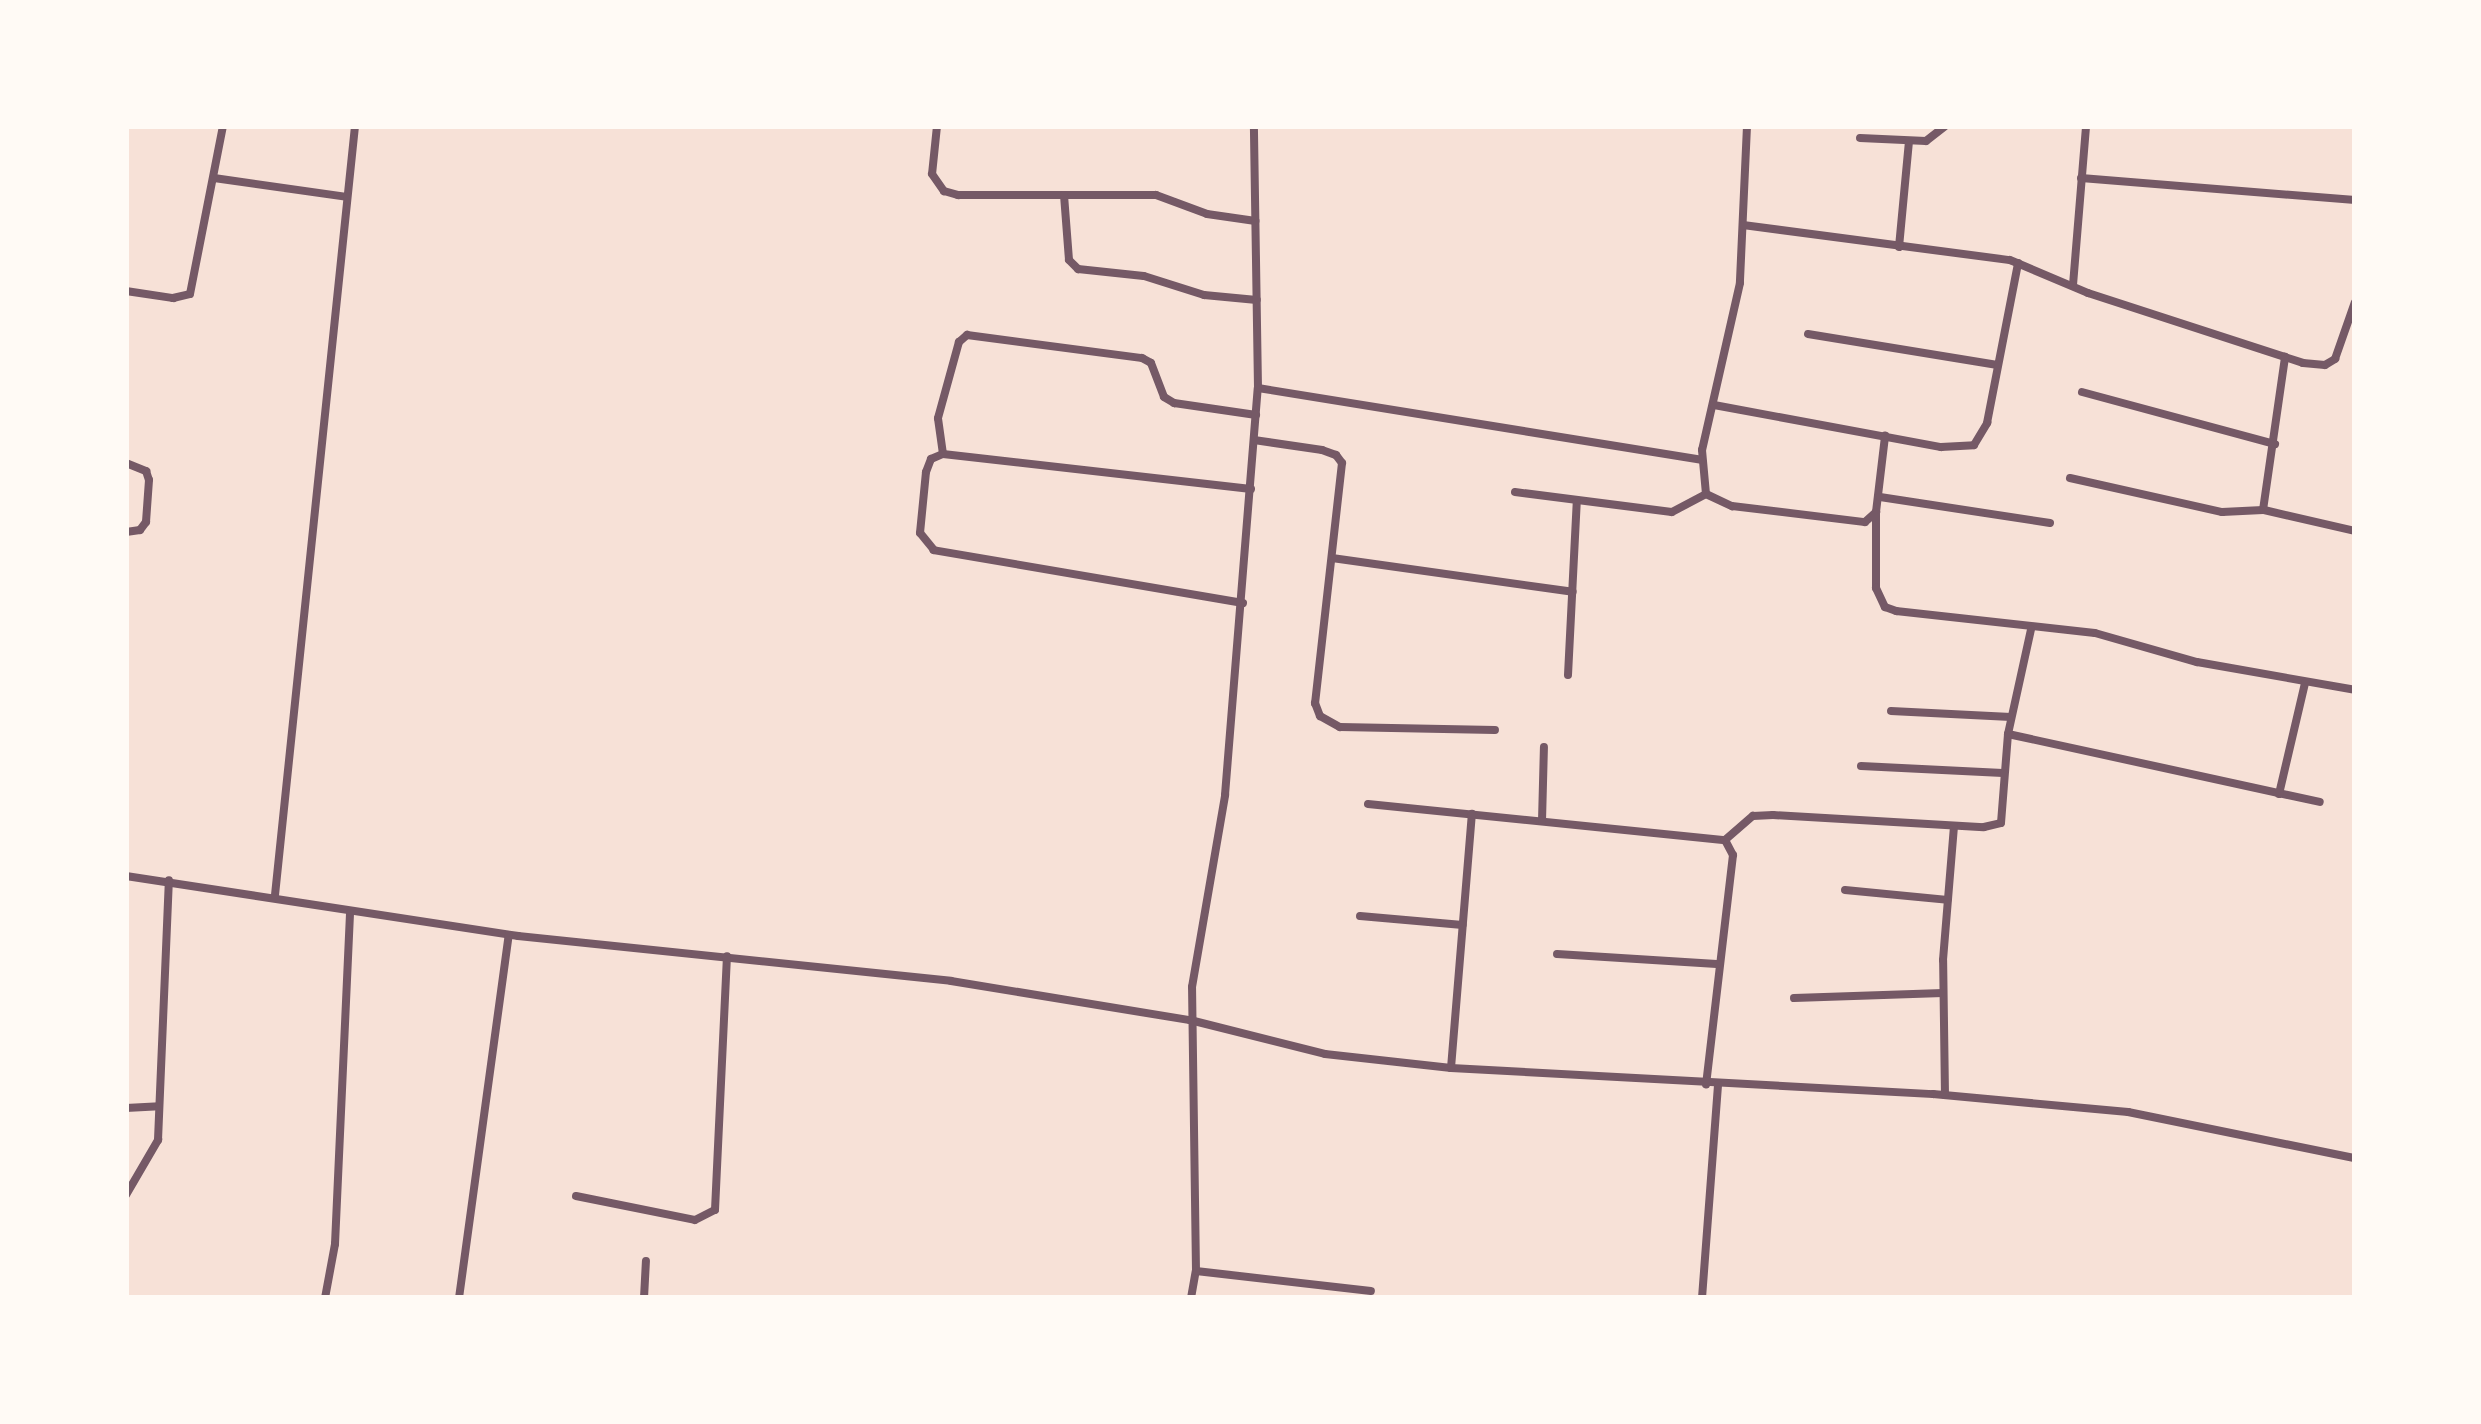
<!DOCTYPE html>
<style>
body{margin:0}
#map{position:relative;width:2481px;height:1424px;overflow:hidden;background:#f7e1d7;font-family:Spectral,serif}
div>[style]{position:absolute}
.minor>*{height:8px;margin:-4px;padding:0 4px;transform-origin:4px;border-radius:4px;background:#755966}
span{translate:-50% -50%;white-space:nowrap;text-align:center;line-height:1.15;-webkit-text-stroke:10px #fffaf5;paint-order:stroke}
.frame{position:absolute;inset:0;border:129px solid #fffaf5;pointer-events:none}
</style>
<div id="map">
<div class="minor">
<i style="left:937px;top:126px;width:48px;rotate:95.9deg"></i>
<i style="left:932px;top:174px;width:21px;rotate:55deg"></i>
<i style="left:944px;top:191px;width:15px;rotate:16deg"></i>
<i style="left:958px;top:195px;width:198px"></i>
<i style="left:1156px;top:195px;width:54px;rotate:20.4deg"></i>
<i style="left:1207px;top:214px;width:49px;rotate:8.3deg"></i>
<i style="left:1747px;top:126px;width:157px;rotate:92.6deg"></i>
<i style="left:1740px;top:283px;width:171px;rotate:102.8deg"></i>
<i style="left:1702px;top:450px;width:44px;rotate:84.8deg"></i>
<i style="left:1706px;top:494px;width:29px;rotate:25deg"></i>
<i style="left:1732px;top:506px;width:134px;rotate:6.9deg"></i>
<i style="left:1865px;top:522px;width:15px;rotate:-42deg"></i>
<i style="left:1876px;top:512px;width:77px;rotate:-83.2deg"></i>
<i style="left:1860px;top:138px;width:66px;rotate:2.6deg"></i>
<i style="left:1926px;top:141px;width:24px;rotate:-38deg"></i>
<i style="left:214px;top:178px;width:134px;rotate:8.1deg"></i>
<i style="left:2081px;top:178px;width:275px;rotate:4.6deg"></i>
<i style="left:1064px;top:195px;width:65px;rotate:85.6deg"></i>
<i style="left:1069px;top:260px;width:13px;rotate:45deg"></i>
<i style="left:1078px;top:269px;width:66px;rotate:6.1deg"></i>
<i style="left:1144px;top:276px;width:63px;rotate:17.6deg"></i>
<i style="left:1204px;top:295px;width:53px;rotate:5.4deg"></i>
<i style="left:1743px;top:225px;width:269px;rotate:7.5deg"></i>
<i style="left:2010px;top:260px;width:85px;rotate:22.9deg"></i>
<i style="left:2088px;top:293px;width:226px;rotate:18deg"></i>
<i style="left:2303px;top:363px;width:22px;rotate:5deg"></i>
<i style="left:2325px;top:365px;width:12px;rotate:-31deg"></i>
<i style="left:2335px;top:359px;width:60px;rotate:-70.7deg"></i>
<i style="left:1899px;top:247px;width:105px;rotate:-84.6deg"></i>
<i style="left:2073px;top:285px;width:160px;rotate:-85.3deg"></i>
<i style="left:126px;top:291px;width:48px;rotate:8.5deg"></i>
<i style="left:173px;top:298px;width:17px;rotate:-13deg"></i>
<i style="left:190px;top:294px;width:171px;rotate:-78.9deg"></i>
<i style="left:1808px;top:334px;width:192px;rotate:9.3deg"></i>
<i style="left:1258px;top:388px;width:449px;rotate:9.2deg"></i>
<i style="left:2082px;top:392px;width:200px;rotate:15.1deg"></i>
<i style="left:1714px;top:405px;width:231px;rotate:10.5deg"></i>
<i style="left:1941px;top:447px;width:33px;rotate:-3deg"></i>
<i style="left:1974px;top:445px;width:26px;rotate:-59deg"></i>
<i style="left:1987px;top:423px;width:163px;rotate:-79deg"></i>
<i style="left:1254px;top:440px;width:69px;rotate:8.4deg"></i>
<i style="left:1322px;top:450px;width:15px;rotate:20deg"></i>
<i style="left:1336px;top:455px;width:10px;rotate:53deg"></i>
<i style="left:1342px;top:463px;width:242px;rotate:96.4deg"></i>
<i style="left:1315px;top:703px;width:14px;rotate:69deg"></i>
<i style="left:1320px;top:716px;width:23px;rotate:29deg"></i>
<i style="left:1340px;top:727px;width:155px;rotate:1.1deg"></i>
<i style="left:943px;top:454px;width:36px;rotate:-98deg"></i>
<i style="left:938px;top:418px;width:79px;rotate:-74.6deg"></i>
<i style="left:959px;top:342px;width:11px;rotate:-41deg"></i>
<i style="left:967px;top:335px;width:177px;rotate:7.5deg"></i>
<i style="left:1142px;top:358px;width:10px;rotate:29deg"></i>
<i style="left:1151px;top:363px;width:36px;rotate:69deg"></i>
<i style="left:1164px;top:397px;width:12px;rotate:31deg"></i>
<i style="left:1174px;top:403px;width:83px;rotate:8.3deg"></i>
<i style="left:126px;top:463px;width:22px;rotate:22deg"></i>
<i style="left:146px;top:471px;width:9px;rotate:72deg"></i>
<i style="left:149px;top:480px;width:42px;rotate:94.1deg"></i>
<i style="left:146px;top:522px;width:10px;rotate:127deg"></i>
<i style="left:140px;top:530px;width:14px;rotate:172deg"></i>
<i style="left:2070px;top:478px;width:156px;rotate:12.6deg"></i>
<i style="left:2222px;top:512px;width:41px;rotate:-2.8deg"></i>
<i style="left:2263px;top:510px;width:155px;rotate:-81.8deg"></i>
<i style="left:1515px;top:492px;width:158px;rotate:7.3deg"></i>
<i style="left:1672px;top:512px;width:38px;rotate:-28deg"></i>
<i style="left:1880px;top:497px;width:172px;rotate:8.7deg"></i>
<i style="left:2264px;top:510px;width:93px;rotate:13deg"></i>
<i style="left:1876px;top:512px;width:76px;rotate:90deg"></i>
<i style="left:1876px;top:588px;width:21px;rotate:65deg"></i>
<i style="left:1885px;top:607px;width:12px;rotate:20deg"></i>
<i style="left:1896px;top:611px;width:200px;rotate:6.3deg"></i>
<i style="left:2095px;top:633px;width:106px;rotate:15.9deg"></i>
<i style="left:2197px;top:662px;width:160px;rotate:10deg"></i>
<i style="left:1332px;top:558px;width:243px;rotate:8deg"></i>
<i style="left:1243px;top:603px;width:314px;rotate:-170.3deg"></i>
<i style="left:934px;top:550px;width:22px;rotate:-129deg"></i>
<i style="left:920px;top:533px;width:61px;rotate:-84.4deg"></i>
<i style="left:926px;top:472px;width:14px;rotate:-69deg"></i>
<i style="left:931px;top:459px;width:13px;rotate:-23deg"></i>
<i style="left:943px;top:454px;width:310px;rotate:6.5deg"></i>
<i style="left:1568px;top:675px;width:175px;rotate:-87.1deg"></i>
<i style="left:1891px;top:711px;width:120px;rotate:2.9deg"></i>
<i style="left:2008px;top:734px;width:319px;rotate:12.3deg"></i>
<i style="left:1861px;top:766px;width:142px;rotate:2.8deg"></i>
<i style="left:2279px;top:794px;width:114px;rotate:-76.8deg"></i>
<i style="left:1368px;top:804px;width:359px;rotate:5.8deg"></i>
<i style="left:1725px;top:840px;width:17px;rotate:62deg"></i>
<i style="left:1733px;top:855px;width:231px;rotate:96.7deg"></i>
<i style="left:1542px;top:821px;width:74px;rotate:-88.5deg"></i>
<i style="left:1725px;top:840px;width:37px;rotate:-41deg"></i>
<i style="left:1753px;top:816px;width:20px;rotate:-3deg"></i>
<i style="left:1773px;top:815px;width:211px;rotate:3.3deg"></i>
<i style="left:1984px;top:827px;width:17px;rotate:-13deg"></i>
<i style="left:2001px;top:823px;width:89px;rotate:-85.5deg"></i>
<i style="left:2008px;top:734px;width:107px;rotate:-77.6deg"></i>
<i style="left:126px;top:876px;width:397px;rotate:8.7deg"></i>
<i style="left:518px;top:936px;width:435px;rotate:5.9deg"></i>
<i style="left:951px;top:981px;width:242px;rotate:9.3deg"></i>
<i style="left:1190px;top:1020px;width:139px;rotate:14.1deg"></i>
<i style="left:1325px;top:1054px;width:127px;rotate:6.3deg"></i>
<i style="left:1451px;top:1068px;width:483px;rotate:3.1deg"></i>
<i style="left:1933px;top:1094px;width:196px;rotate:5.3deg"></i>
<i style="left:2128px;top:1112px;width:232px;rotate:11.5deg"></i>
<i style="left:1845px;top:890px;width:103px;rotate:5.5deg"></i>
<i style="left:275px;top:895px;width:773px;rotate:-84.06deg"></i>
<i style="left:1360px;top:916px;width:103px;rotate:5deg"></i>
<i style="left:1557px;top:954px;width:160px;rotate:3.6deg"></i>
<i style="left:1794px;top:998px;width:149px;rotate:-1.9deg"></i>
<i style="left:1451px;top:1068px;width:255px;rotate:-85.3deg"></i>
<i style="left:1945px;top:1095px;width:135px;rotate:-90.8deg"></i>
<i style="left:1943px;top:960px;width:134px;rotate:-85.3deg"></i>
<i style="left:126px;top:1108px;width:33px;rotate:-3deg"></i>
<i style="left:126px;top:1195px;width:64px;rotate:-59.8deg"></i>
<i style="left:158px;top:1140px;width:260px;rotate:-87.6deg"></i>
<i style="left:576px;top:1196px;width:121px;rotate:11.4deg"></i>
<i style="left:695px;top:1220px;width:22px;rotate:-27deg"></i>
<i style="left:715px;top:1210px;width:254px;rotate:-87.3deg"></i>
<i style="left:1196px;top:1271px;width:176px;rotate:6.5deg"></i>
<i style="left:325px;top:1298px;width:55px;rotate:-79.5deg"></i>
<i style="left:335px;top:1244px;width:331px;rotate:-87.4deg"></i>
<i style="left:459px;top:1298px;width:366px;rotate:-82.2deg"></i>
<i style="left:644px;top:1298px;width:37px;rotate:-87deg"></i>
<i style="left:1191px;top:1298px;width:27px;rotate:-80deg"></i>
<i style="left:1196px;top:1271px;width:284px;rotate:-90.8deg"></i>
<i style="left:1192px;top:987px;width:195px;rotate:-80.2deg"></i>
<i style="left:1225px;top:795px;width:408px;rotate:-85.4deg"></i>
<i style="left:1258px;top:388px;width:262px;rotate:-90.9deg"></i>
<i style="left:1702px;top:1298px;width:214px;rotate:-85.7deg"></i>
</div>
<div class="frame"></div>
</div>
